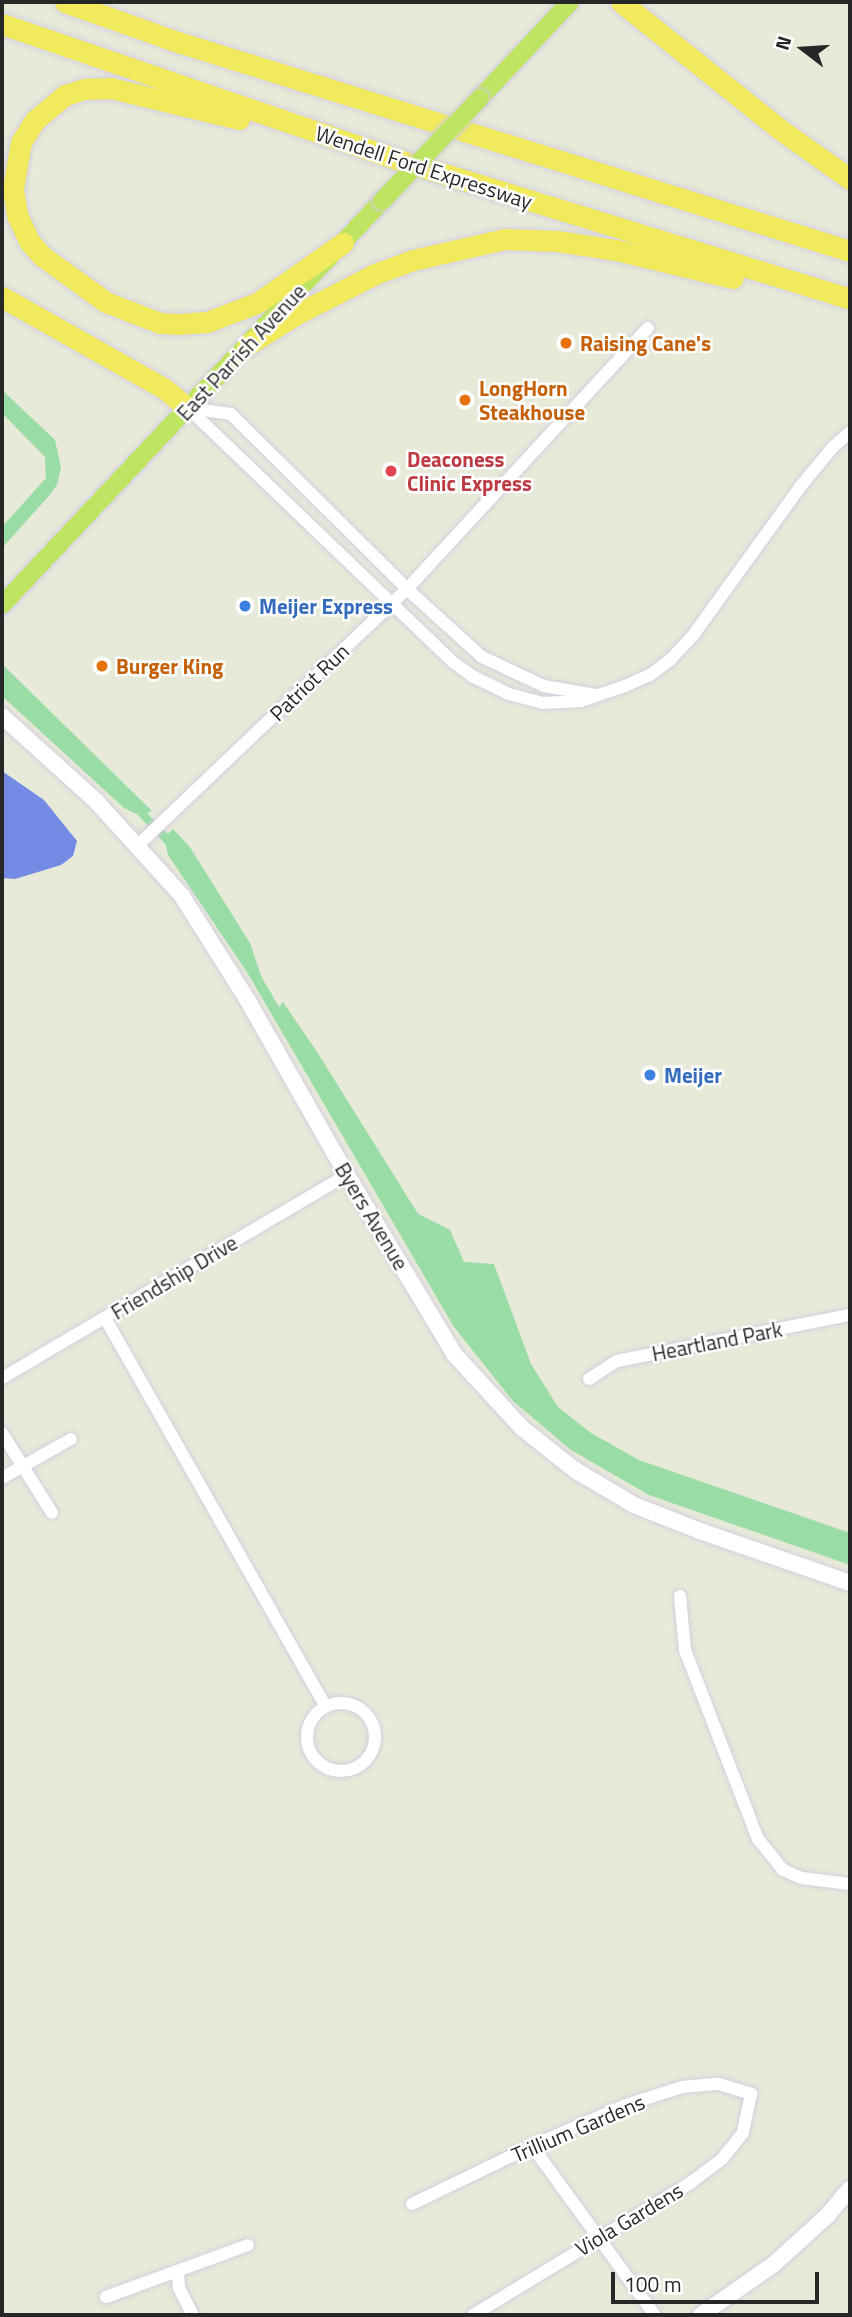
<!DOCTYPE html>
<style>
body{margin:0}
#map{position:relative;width:852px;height:2317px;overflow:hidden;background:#e7e9d9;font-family:"Titillium Web",sans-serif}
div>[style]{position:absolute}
.green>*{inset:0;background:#99dca5}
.water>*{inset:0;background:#738be4}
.roads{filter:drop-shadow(0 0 2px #d4cfdf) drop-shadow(0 0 2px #d4cfdf)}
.street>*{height:12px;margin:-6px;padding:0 6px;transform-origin:6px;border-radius:6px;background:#fff}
.street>.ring{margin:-6px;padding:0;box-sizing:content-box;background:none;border:12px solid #fff;border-radius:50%}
.secondary>*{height:16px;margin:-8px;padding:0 8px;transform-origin:8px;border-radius:8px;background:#fff}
.primary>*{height:18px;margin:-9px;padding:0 9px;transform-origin:9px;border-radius:9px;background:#bfe462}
.highway>*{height:21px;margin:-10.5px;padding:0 10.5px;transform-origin:10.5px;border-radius:10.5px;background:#f1ea5c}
.bridges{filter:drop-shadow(0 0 2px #cfcfcf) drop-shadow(0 0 2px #cfcfcf)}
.primary-bridge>*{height:18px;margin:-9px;padding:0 9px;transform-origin:9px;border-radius:9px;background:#bfe462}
.dots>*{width:19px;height:19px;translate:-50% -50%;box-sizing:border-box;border:4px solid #fff;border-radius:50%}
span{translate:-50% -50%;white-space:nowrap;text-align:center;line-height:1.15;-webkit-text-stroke:5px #fff;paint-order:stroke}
.street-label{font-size:21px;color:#272727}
.food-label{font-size:21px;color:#c56008;font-weight:700}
.left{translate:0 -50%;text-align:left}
.health-label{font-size:21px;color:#be3a42;font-weight:700}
.shop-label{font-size:21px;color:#366cbe;font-weight:700}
.frame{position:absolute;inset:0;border:4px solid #272727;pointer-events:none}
.north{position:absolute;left:768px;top:14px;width:70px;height:70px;-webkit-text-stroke:5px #fff;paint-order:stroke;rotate:287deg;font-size:19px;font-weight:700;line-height:28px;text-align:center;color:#272727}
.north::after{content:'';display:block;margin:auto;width:24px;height:32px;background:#272727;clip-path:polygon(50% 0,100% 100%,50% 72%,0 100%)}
.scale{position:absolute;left:611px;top:2272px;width:208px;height:32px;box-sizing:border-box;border:4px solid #272727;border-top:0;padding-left:9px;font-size:21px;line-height:24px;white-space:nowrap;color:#272727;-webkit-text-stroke:5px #fff;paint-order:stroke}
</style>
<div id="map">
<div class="green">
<i style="clip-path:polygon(2px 390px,55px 440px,61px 468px,57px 485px,47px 498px,2px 548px,2px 527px,46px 478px,45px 457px,2px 413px)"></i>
<i style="clip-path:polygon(2px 664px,152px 811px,147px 813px,168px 834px,173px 829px,189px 846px,250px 943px,261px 976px,279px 1007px,283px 1002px,319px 1055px,418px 1214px,450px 1230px,464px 1262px,494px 1264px,531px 1364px,558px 1407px,591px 1433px,639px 1460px,850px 1533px,850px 1565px,649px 1495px,571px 1450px,513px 1401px,454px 1327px,247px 972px,168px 855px,166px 845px,137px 814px,124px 808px,2px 696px)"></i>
</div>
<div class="water">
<i style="clip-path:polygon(2px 771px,44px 800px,77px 841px,73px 856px,61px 865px,15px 879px,2px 878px)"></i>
</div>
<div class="roads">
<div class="street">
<i style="left:188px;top:408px;width:367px;rotate:43.8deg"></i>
<i style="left:453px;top:662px;width:26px;rotate:36deg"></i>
<i style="left:474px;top:677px;width:39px;rotate:26deg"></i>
<i style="left:509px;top:694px;width:35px;rotate:15deg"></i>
<i style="left:543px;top:703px;width:38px;rotate:-3deg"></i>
<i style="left:581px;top:701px;width:46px;rotate:-18.8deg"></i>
<i style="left:625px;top:686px;width:27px;rotate:-24deg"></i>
<i style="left:650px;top:675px;width:26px;rotate:-37deg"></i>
<i style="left:671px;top:659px;width:34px;rotate:-47deg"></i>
<i style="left:694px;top:634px;width:181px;rotate:-54.2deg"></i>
<i style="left:800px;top:487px;width:52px;rotate:-50.5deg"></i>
<i style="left:833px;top:447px;width:23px;rotate:-41deg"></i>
<i style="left:188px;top:408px;width:43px;rotate:7.9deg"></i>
<i style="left:231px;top:414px;width:248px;rotate:44.8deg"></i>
<i style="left:407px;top:589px;width:101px;rotate:42.2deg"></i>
<i style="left:482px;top:657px;width:68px;rotate:25.1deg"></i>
<i style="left:544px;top:686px;width:52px;rotate:10deg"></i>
<i style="left:137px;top:846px;width:373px;rotate:-43.6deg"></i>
<i style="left:407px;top:589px;width:355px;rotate:-47.3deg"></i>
<i style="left:105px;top:1318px;width:447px;rotate:60.4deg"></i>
<i style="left:2px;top:1378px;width:400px;rotate:-30.5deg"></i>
<i style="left:589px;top:1379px;width:33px;rotate:-33deg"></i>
<i style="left:617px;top:1361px;width:237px;rotate:-11.2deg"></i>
<i style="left:2px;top:1433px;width:94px;rotate:58deg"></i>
<i style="left:2px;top:1478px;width:79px;rotate:-29.5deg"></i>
<i style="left:680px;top:1596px;width:54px;rotate:84.7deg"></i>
<i style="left:685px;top:1650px;width:203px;rotate:68.9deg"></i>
<i style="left:758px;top:1839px;width:40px;rotate:51deg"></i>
<i style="left:783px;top:1870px;width:21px;rotate:23deg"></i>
<i style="left:802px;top:1878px;width:48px;rotate:7.1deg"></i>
<i class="ring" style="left:307px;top:1703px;width:56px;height:56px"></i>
<i style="left:532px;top:2146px;width:209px;rotate:54deg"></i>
<i style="left:412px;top:2204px;width:133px;rotate:-25.8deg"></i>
<i style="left:532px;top:2146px;width:103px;rotate:-23.6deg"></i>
<i style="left:626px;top:2105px;width:59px;rotate:-17.8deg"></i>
<i style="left:682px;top:2087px;width:37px;rotate:-5deg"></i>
<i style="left:719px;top:2084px;width:34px;rotate:17deg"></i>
<i style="left:751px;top:2094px;width:40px;rotate:102deg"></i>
<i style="left:743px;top:2133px;width:33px;rotate:129deg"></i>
<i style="left:722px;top:2159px;width:38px;rotate:143deg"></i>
<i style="left:692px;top:2182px;width:256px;rotate:148.7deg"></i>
<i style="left:178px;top:2271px;width:17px;rotate:87deg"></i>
<i style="left:179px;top:2288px;width:30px;rotate:63deg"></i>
<i style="left:106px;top:2297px;width:151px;rotate:-20.1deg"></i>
</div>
<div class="secondary">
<i style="left:2px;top:716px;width:127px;rotate:42.1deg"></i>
<i style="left:96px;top:801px;width:128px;rotate:47.8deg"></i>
<i style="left:182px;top:896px;width:124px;rotate:57.8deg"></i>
<i style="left:248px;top:1001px;width:200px;rotate:60.4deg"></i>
<i style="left:347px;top:1175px;width:209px;rotate:59.1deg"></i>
<i style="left:454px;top:1354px;width:100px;rotate:47.4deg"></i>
<i style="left:522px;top:1428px;width:68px;rotate:38.4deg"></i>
<i style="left:575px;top:1470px;width:69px;rotate:30.7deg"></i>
<i style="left:634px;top:1505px;width:71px;rotate:21.5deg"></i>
<i style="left:700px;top:1531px;width:159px;rotate:19.1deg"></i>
<i style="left:701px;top:2315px;width:89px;rotate:-34.9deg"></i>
<i style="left:774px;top:2264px;width:72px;rotate:-42.2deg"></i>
<i style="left:827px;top:2216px;width:35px;rotate:-50deg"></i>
</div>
<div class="primary">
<i style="left:480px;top:98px;width:132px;rotate:-46.8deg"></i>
<i style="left:2px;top:605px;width:555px;rotate:-46.75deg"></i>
</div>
<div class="highway">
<i style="left:65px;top:2px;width:120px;rotate:19.5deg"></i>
<i style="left:178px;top:42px;width:704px;rotate:17.28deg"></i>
<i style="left:621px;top:2px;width:201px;rotate:38.7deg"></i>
<i style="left:778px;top:128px;width:88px;rotate:35.3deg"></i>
<i style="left:2px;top:24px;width:420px;rotate:18.9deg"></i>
<i style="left:399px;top:160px;width:472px;rotate:17.1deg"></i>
<i style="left:239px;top:119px;width:132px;rotate:-166.4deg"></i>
<i style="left:111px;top:88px;width:27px;rotate:178deg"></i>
<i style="left:84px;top:89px;width:20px;rotate:162deg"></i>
<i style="left:65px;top:95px;width:39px;rotate:140deg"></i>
<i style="left:35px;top:120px;width:26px;rotate:122deg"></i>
<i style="left:21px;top:142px;width:48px;rotate:99.7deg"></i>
<i style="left:13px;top:189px;width:26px;rotate:81deg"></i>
<i style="left:17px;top:215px;width:29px;rotate:65deg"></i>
<i style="left:29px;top:241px;width:20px;rotate:49deg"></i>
<i style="left:42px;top:256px;width:79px;rotate:35.7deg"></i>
<i style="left:106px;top:302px;width:58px;rotate:21.3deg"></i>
<i style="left:160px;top:323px;width:17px;rotate:3deg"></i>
<i style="left:177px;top:324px;width:30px;rotate:-4deg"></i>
<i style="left:207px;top:322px;width:53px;rotate:-20.8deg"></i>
<i style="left:257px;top:303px;width:105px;rotate:-34.9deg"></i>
<i style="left:2px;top:297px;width:187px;rotate:29.4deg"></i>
<i style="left:165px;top:389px;width:30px;rotate:40deg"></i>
<i style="left:247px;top:345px;width:59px;rotate:-31.8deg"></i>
<i style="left:297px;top:314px;width:88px;rotate:-27.1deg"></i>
<i style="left:375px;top:274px;width:40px;rotate:-20.2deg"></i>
<i style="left:413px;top:260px;width:94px;rotate:-12.9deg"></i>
<i style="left:505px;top:239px;width:52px;rotate:2.2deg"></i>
<i style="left:557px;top:241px;width:60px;rotate:8.7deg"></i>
<i style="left:616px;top:250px;width:120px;rotate:13.5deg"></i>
</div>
</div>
<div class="bridges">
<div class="primary-bridge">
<i style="left:382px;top:201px;width:142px;rotate:-46.4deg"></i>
</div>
</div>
<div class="dots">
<i style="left:566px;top:343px;background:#e8710a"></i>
<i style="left:465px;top:400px;background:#e8710a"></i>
<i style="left:391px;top:471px;background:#e0444e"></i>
<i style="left:245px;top:606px;background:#3f7fe0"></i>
<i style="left:102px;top:666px;background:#e8710a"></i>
<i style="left:650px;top:1075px;background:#3f7fe0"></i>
</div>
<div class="street-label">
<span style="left:424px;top:167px;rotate:18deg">Wendell Ford Expressway</span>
<span style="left:241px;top:352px;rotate:-47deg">East Parrish Avenue</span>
<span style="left:309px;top:682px;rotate:-44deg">Patriot Run</span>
<span style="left:372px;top:1216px;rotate:59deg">Byers Avenue</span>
<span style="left:174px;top:1277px;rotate:-31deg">Friendship Drive</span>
<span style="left:717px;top:1341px;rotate:-11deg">Heartland Park</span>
<span style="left:578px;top:2128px;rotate:-23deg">Trillium Gardens</span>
<span style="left:629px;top:2219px;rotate:-31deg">Viola Gardens</span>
</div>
<div class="food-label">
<span class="left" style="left:580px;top:343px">Raising Cane's</span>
<span class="left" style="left:479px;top:400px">LongHorn<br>Steakhouse</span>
<span class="left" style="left:116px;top:666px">Burger King</span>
</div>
<div class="health-label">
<span class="left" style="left:407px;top:471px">Deaconess<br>Clinic Express</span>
</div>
<div class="shop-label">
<span class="left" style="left:259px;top:606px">Meijer Express</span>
<span class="left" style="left:664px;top:1075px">Meijer</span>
</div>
<div class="frame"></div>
<div class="north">N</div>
<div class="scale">100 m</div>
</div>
